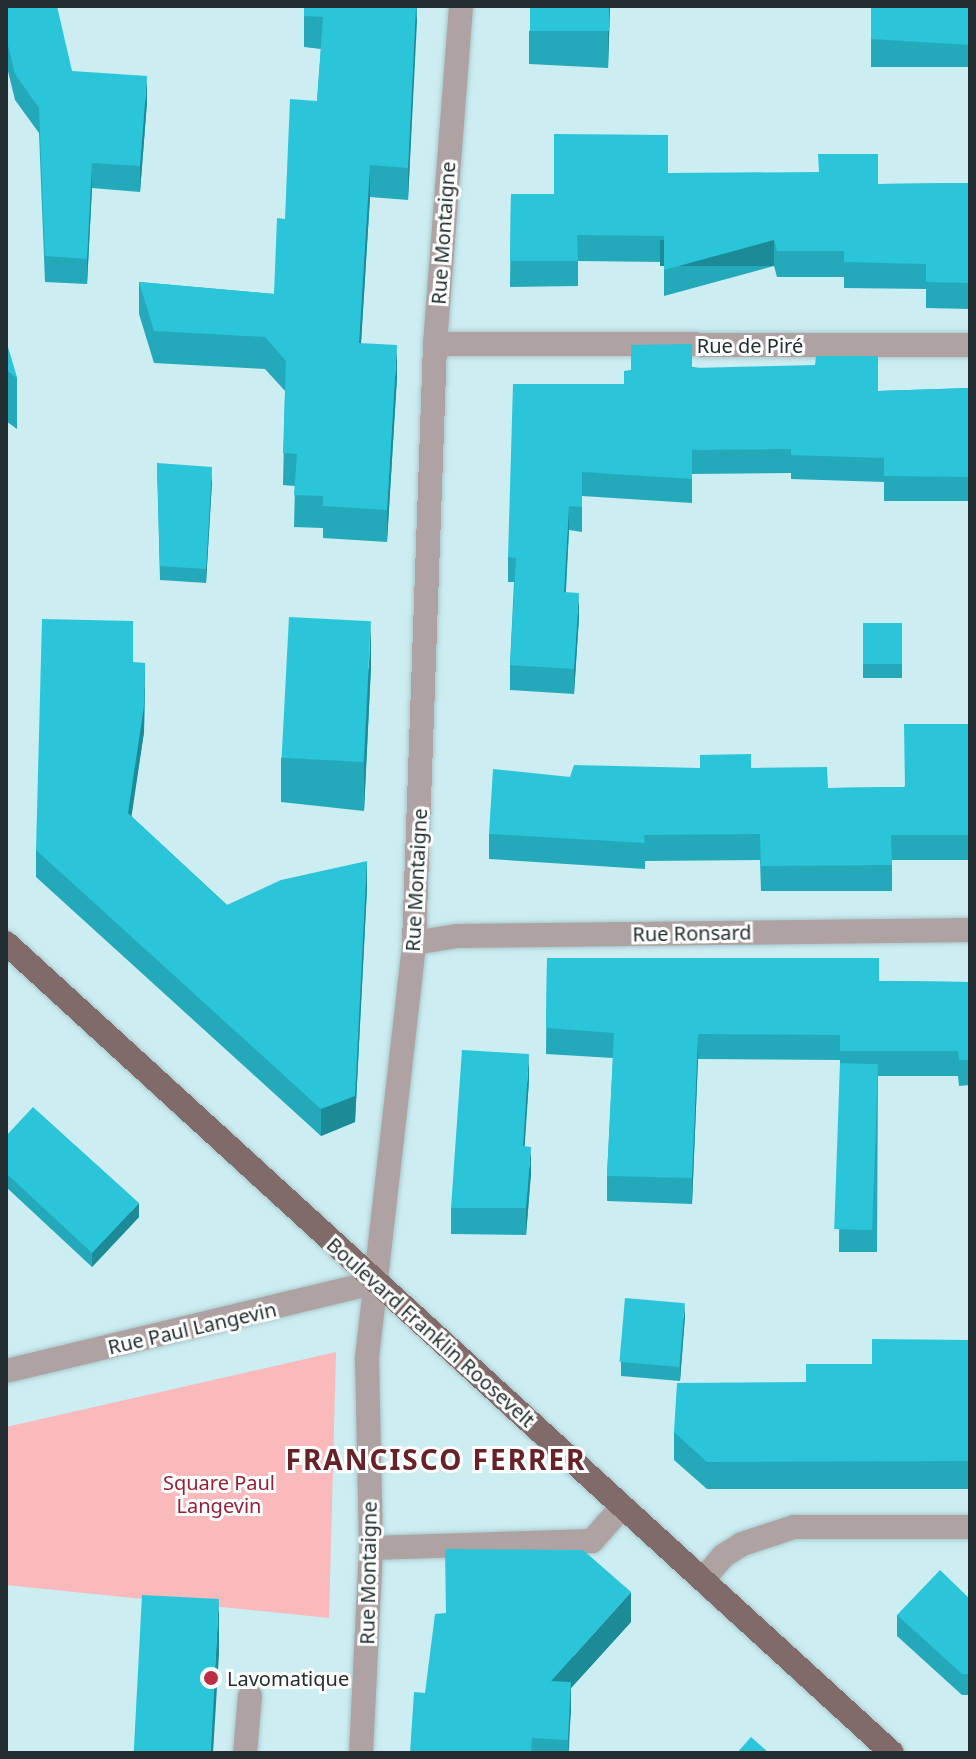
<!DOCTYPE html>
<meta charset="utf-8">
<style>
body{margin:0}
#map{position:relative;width:976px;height:1759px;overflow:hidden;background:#ccedf2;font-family:"Noto Sans",sans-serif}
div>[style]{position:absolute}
.green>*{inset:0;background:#fab9bb}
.roads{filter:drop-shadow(0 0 2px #aac7cb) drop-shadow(0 0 2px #aac7cb)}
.minor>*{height:24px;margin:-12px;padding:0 12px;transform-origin:12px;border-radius:12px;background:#afa2a2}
.major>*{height:24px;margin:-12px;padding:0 12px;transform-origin:12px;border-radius:12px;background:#816a6a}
.wall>*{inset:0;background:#24a9bb;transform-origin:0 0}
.shaded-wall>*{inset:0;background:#1d8a98;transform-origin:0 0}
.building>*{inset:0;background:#2ac5d9;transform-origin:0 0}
.dots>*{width:22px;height:22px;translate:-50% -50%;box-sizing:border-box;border:4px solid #fff;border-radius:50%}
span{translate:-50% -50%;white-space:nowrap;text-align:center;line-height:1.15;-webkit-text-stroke:6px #fff;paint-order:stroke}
.street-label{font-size:20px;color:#222e31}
.park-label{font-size:20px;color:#951f33}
.poi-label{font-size:20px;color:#222e31}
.left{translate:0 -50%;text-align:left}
.district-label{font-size:28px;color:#672128;font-weight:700;letter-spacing:2px}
.frame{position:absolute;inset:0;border:8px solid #222e31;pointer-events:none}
</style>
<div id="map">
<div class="green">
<i style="clip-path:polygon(336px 1352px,329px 1618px,6px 1585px,6px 1427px)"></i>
</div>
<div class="roads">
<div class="minor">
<i style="left:435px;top:344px;width:535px;rotate:0.11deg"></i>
<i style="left:414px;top:943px;width:44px;rotate:-9.2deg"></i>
<i style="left:457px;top:936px;width:513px;rotate:-0.67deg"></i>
<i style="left:6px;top:1371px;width:382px;rotate:-13.5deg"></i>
<i style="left:371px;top:1548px;width:221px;rotate:-1.8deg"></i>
<i style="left:592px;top:1541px;width:45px;rotate:-48.6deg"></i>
<i style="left:703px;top:1580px;width:31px;rotate:-50deg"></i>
<i style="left:723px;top:1556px;width:22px;rotate:-32deg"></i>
<i style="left:742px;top:1544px;width:55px;rotate:-18.1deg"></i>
<i style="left:794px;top:1527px;width:176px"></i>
<i style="left:245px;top:1753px;width:57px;rotate:-85deg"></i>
<i style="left:361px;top:1753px;width:205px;rotate:-87.2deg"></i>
<i style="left:371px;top:1548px;width:190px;rotate:-91.2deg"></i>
<i style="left:367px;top:1358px;width:418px;rotate:-83.5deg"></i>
<i style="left:414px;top:943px;width:599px;rotate:-87.99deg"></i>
<i style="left:435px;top:344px;width:339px;rotate:-85.6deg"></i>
</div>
<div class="major">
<i style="left:6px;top:943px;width:1200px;rotate:42.43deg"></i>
</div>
</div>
<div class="wall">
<i style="clip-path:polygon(6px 6px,72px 71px,147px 102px,140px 192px,92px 188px,87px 284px,45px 282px,39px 133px,15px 100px,6px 63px)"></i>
<i style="clip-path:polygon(299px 6px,417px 6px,408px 200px,370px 197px,361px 343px,397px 377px,387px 542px,323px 538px,323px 528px,294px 527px,295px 486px,283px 485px,285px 391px,265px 369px,154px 363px,139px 314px,139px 282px,274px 294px,285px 219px,317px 101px,321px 49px,304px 47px,304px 6px)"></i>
<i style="clip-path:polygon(610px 6px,608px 68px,529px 64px,529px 31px)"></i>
<i style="left:871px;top:6px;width:99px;height:61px"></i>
<i style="clip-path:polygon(668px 173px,878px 184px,970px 183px,970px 309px,926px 308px,926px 289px,844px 288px,844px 277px,777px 277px,774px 266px,664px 296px,664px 262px,578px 261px,578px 286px,510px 287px,511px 194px,554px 194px)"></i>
<i style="clip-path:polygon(6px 341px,17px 378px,17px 429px,6px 421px)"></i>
<i style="clip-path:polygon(692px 367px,878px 391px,970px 388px,970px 466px,968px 466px,968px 501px,884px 501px,884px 482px,791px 479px,791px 473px,692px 474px,692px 503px,582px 496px,582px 532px,569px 530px,566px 592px,579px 617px,574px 694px,510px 690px,510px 665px,514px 582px,508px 582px,508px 557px,624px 384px)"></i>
<i style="clip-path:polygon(157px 463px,212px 481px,206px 583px,160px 580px)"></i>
<i style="left:863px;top:623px;width:39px;height:55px"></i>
<i style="clip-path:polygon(133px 662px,145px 689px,144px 732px,131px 816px,227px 905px,367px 888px,355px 1122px,321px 1136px,36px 877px,36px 850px)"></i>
<i style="clip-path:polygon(371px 666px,364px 811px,281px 802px,281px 758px)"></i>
<i style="clip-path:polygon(970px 724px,970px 860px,892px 860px,892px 891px,761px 891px,760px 860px,645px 861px,645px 869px,489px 859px,489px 834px,570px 777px,751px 768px,828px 788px,904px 787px)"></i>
<i style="clip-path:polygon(547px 958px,879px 981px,970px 982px,970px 1085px,959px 1086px,958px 1076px,878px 1076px,877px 1252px,839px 1252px,840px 1060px,698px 1059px,692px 1204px,607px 1201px,607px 1176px,613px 1058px,546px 1054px)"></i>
<i style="clip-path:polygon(529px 1080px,524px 1146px,531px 1173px,526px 1235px,451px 1234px,451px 1208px)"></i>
<i style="clip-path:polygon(6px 1136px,139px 1217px,92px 1267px,6px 1187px)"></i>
<i style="clip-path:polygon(685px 1316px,680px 1381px,621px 1376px,621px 1362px)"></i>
<i style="clip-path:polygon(970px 1340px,970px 1489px,707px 1489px,674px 1460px,674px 1432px,806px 1382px)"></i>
<i style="clip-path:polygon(970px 1599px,970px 1695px,962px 1695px,897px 1636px,897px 1615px)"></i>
<i style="clip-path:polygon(631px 1622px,571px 1688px,569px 1753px,410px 1753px)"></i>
</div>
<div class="shaded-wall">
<i style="clip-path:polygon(416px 6px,417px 21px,408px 200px,408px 168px)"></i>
<i style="clip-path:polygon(609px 6px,610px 6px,608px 68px,608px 34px)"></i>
<i style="clip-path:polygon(147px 76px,147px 102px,140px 192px,140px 166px)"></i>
<i style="clip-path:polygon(92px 163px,92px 188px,87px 284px,87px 259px)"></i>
<i style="clip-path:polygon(370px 165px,370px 197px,359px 375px,359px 343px)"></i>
<i style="left:774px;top:240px;width:26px;height:114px;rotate:90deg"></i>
<i style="clip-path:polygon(397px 345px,397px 377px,387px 542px,387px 510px)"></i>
<i style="clip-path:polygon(212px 467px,212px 481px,206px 583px,206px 569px)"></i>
<i style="clip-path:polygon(569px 506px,569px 530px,564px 616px,564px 592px)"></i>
<i style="clip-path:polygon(579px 593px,579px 617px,574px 694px,574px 669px)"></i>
<i style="clip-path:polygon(371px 622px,371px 666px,364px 811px,364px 767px)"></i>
<i style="clip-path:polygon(145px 663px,144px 732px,128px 840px,128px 813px)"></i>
<i style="clip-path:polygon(367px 861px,367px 888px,355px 1122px,321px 1136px,321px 1109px)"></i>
<i style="clip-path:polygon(698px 1034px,698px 1059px,692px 1204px,692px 1178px)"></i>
<i style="clip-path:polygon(529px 1054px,529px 1080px,523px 1172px,523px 1146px)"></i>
<i style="clip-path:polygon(531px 1147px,531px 1173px,526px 1235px,526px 1208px)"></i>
<i style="clip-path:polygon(139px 1203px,139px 1217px,92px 1267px,92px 1253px)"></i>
<i style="clip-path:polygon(685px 1303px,685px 1316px,680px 1381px,680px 1367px)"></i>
<i style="clip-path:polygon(631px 1592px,631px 1622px,571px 1688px,571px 1712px,568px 1753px,568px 1740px,551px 1681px)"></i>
<i style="clip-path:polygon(219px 1599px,219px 1654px,213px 1753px,210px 1753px)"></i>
</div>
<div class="building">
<i style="clip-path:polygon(6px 6px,57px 6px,72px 71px,147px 76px,140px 166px,92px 163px,87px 259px,45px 256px,39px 108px,15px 74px,6px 37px)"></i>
<i style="clip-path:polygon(304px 6px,416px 6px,408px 168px,370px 165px,359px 343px,397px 345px,387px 510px,323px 506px,323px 496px,294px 495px,297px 454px,283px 453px,286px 361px,265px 337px,154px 331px,139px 282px,274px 294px,277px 218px,285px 219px,290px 99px,317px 101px,323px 17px,304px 16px)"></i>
<i style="left:530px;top:6px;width:79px;height:25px"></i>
<i style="clip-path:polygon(871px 6px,970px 6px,970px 45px,871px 39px)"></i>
<i style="clip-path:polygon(554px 134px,668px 135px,668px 173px,819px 172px,818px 154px,878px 154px,878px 184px,970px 183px,970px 283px,926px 282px,926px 264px,844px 262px,844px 251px,777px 251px,774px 240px,664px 270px,664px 236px,577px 235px,578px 261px,510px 261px,511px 194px,554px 194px)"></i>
<i style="clip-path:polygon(6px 341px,17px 378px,6px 370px)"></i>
<i style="clip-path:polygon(692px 344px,692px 368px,815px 365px,816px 356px,878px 356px,878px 391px,970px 388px,970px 441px,968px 441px,968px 477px,884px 476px,884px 458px,791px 455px,791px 449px,692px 450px,692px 479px,582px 472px,582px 507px,569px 506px,564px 592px,579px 593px,574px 669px,510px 665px,516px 558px,508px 557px,513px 384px,624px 384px,624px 371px,631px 370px,631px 345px)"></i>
<i style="clip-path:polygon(157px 463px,212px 467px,206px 569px,160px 566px)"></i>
<i style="left:289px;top:617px;width:82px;height:141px;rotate:3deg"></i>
<i style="clip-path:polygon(42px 619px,133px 621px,133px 662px,145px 663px,144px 706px,128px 813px,227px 905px,281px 880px,367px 861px,355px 1096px,321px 1109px,36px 850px)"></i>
<i style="left:863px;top:623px;width:39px;height:41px"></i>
<i style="clip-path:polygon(904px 724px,970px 724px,970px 835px,891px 835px,892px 865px,761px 866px,760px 834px,644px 835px,645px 843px,489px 834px,493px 769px,570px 777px,574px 765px,700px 768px,700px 755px,751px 754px,751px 768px,827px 767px,828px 788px,905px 787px)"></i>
<i style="clip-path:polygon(547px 958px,879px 958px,879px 981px,970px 982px,970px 1060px,959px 1060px,958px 1051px,840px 1051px,840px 1035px,698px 1034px,692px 1178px,607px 1176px,614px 1033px,546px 1028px)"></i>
<i style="clip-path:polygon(462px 1050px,529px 1054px,523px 1146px,531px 1147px,526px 1208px,451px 1208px)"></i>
<i style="left:840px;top:1063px;width:38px;height:166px;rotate:2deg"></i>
<i style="clip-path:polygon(33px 1107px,139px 1203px,92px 1253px,6px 1173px,6px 1136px)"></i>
<i style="left:625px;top:1298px;width:60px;height:64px;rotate:5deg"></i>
<i style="clip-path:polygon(872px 1339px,970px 1340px,970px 1461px,707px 1462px,674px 1432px,677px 1383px,806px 1382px,806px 1364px,872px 1364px)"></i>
<i style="clip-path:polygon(445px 1549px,583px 1550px,631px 1592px,551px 1681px,571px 1682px,568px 1740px,532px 1738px,531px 1753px,410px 1753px,414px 1692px,425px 1693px,435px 1614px,446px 1613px)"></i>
<i style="clip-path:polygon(940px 1570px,970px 1599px,970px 1674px,962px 1674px,897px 1615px)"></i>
<i style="left:142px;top:1595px;width:77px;height:158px;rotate:3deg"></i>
<i style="clip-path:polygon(751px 1737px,769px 1753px,737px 1753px)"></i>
</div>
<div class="dots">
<i style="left:211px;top:1678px;background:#bd2d44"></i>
</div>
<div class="street-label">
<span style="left:443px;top:233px;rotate:-86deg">Rue Montaigne</span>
<span style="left:750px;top:345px">Rue de Piré</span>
<span style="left:416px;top:880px;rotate:-87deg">Rue Montaigne</span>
<span style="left:692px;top:933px;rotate:-1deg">Rue Ronsard</span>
<span style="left:192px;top:1328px;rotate:-13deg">Rue Paul Langevin</span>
<span style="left:431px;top:1332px;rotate:42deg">Boulevard Franklin Roosevelt</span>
<span style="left:368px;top:1573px;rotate:-89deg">Rue Montaigne</span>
</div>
<div class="park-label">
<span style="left:219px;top:1494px">Square Paul<br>Langevin</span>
</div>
<div class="poi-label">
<span class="left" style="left:227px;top:1678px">Lavomatique</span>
</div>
<div class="district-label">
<span style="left:436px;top:1459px">FRANCISCO FERRER</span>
</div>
<div class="frame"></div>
</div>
